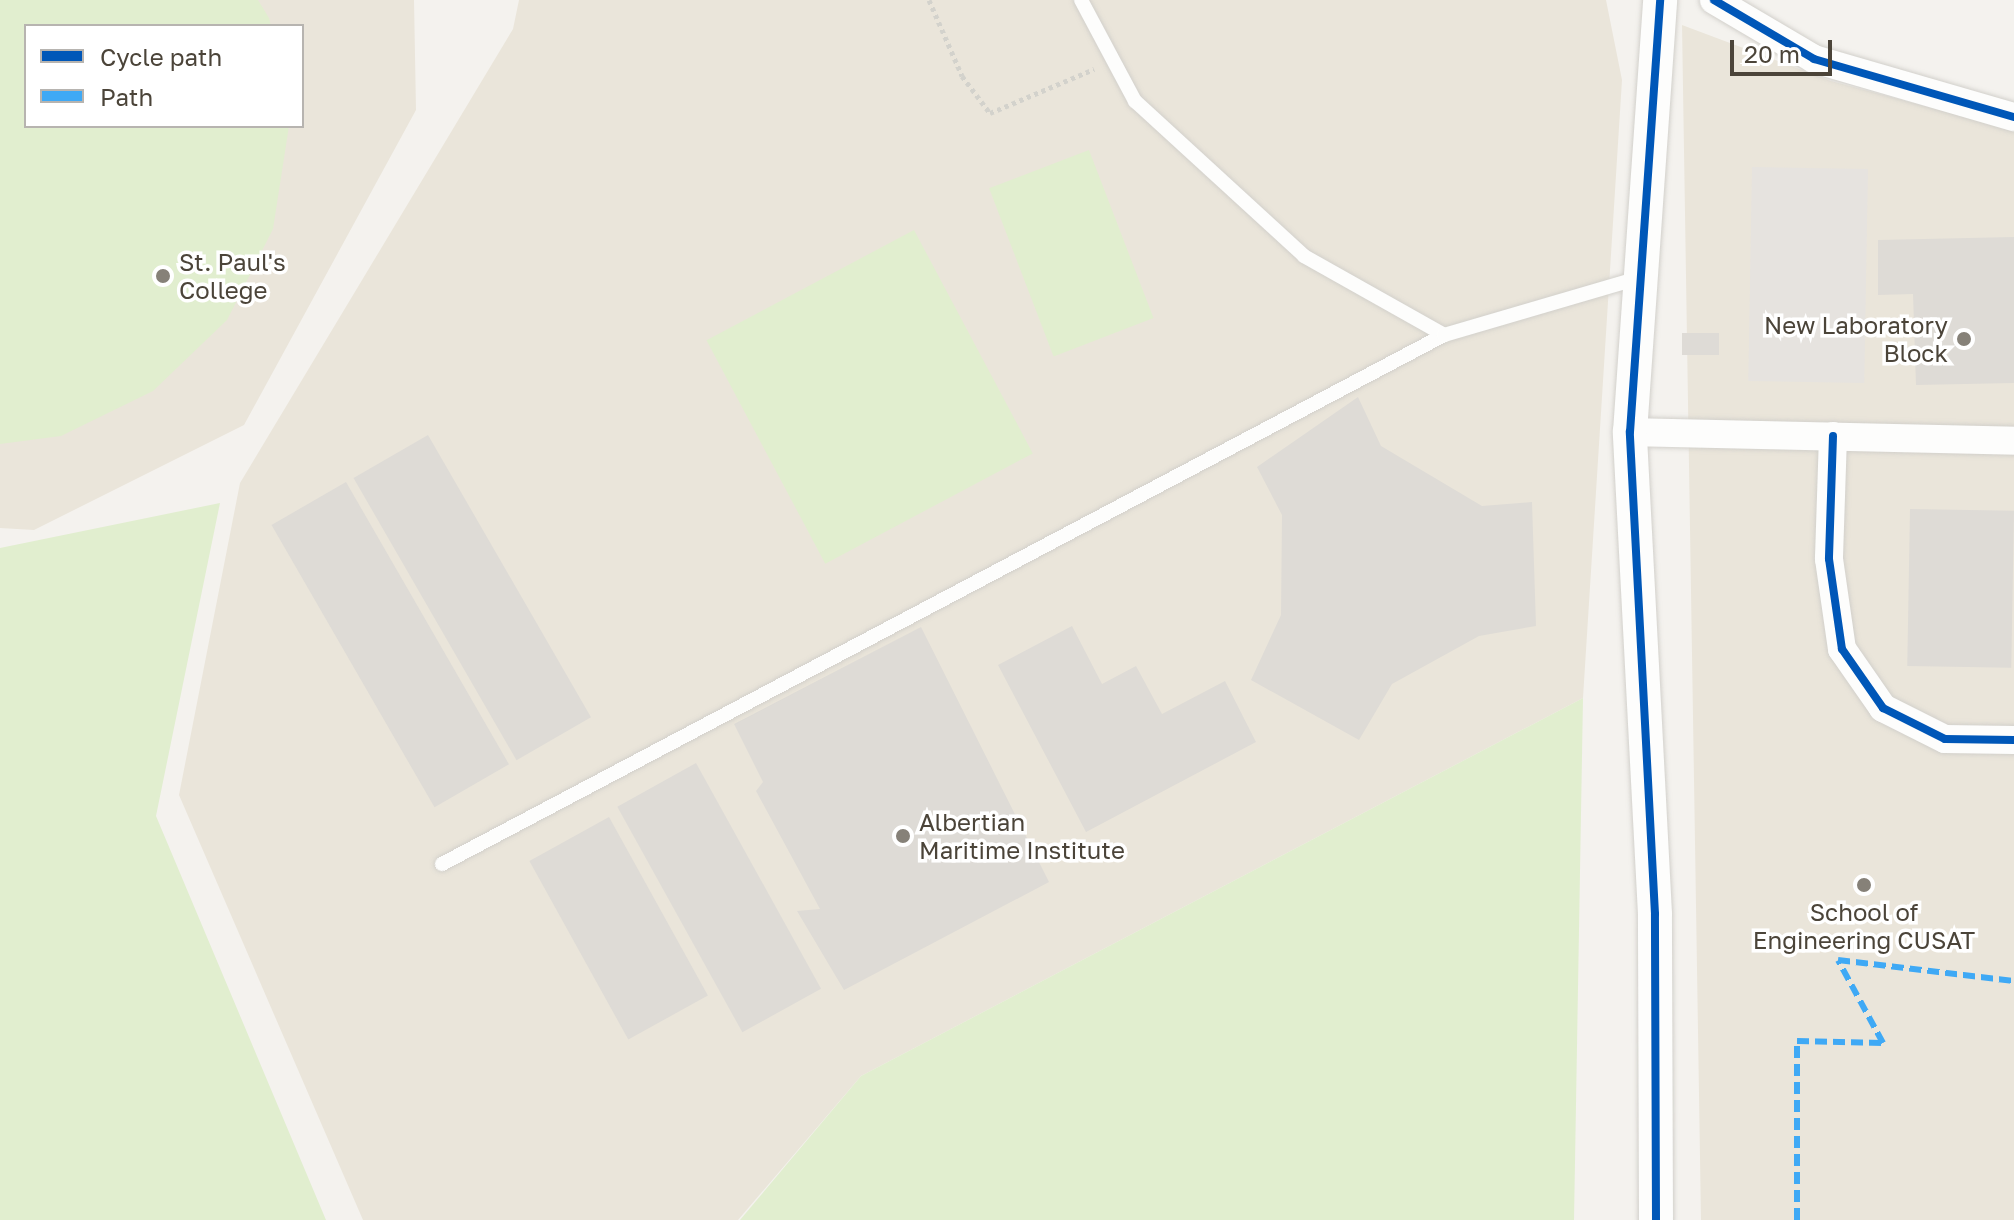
<!DOCTYPE html>
<style>
body{margin:0}
#map{position:relative;width:2014px;height:1220px;overflow:hidden;background:#f4f2ee;font-family:"Golos Text",sans-serif}
div>[style]{position:absolute}
.education>*{inset:0;background:#eae5da}
.green>*{inset:0;background:#e1eecf;transform-origin:0 0}
.parking>*{inset:0;background:#e6e3df;transform-origin:0 0}
.building>*{inset:0;background:#dedbd6;transform-origin:0 0}
.path>*{height:5px;margin-top:-2.5px;transform-origin:0;background:repeating-linear-gradient(90deg,#d3d2cc 0 4px,transparent 0 8px)}
.roads{filter:drop-shadow(0 0 2px #d2d0cb) drop-shadow(0 0 2px #d2d0cb)}
.service>*{height:14px;margin:-7px;padding:0 7px;transform-origin:7px;border-radius:7px;background:#fdfdfc}
.minor>*{height:28px;margin:-14px;padding:0 14px;transform-origin:14px;border-radius:14px;background:#fdfdfc}
.tertiary>*{height:34px;margin:-17px;padding:0 17px;transform-origin:17px;border-radius:17px;background:#fdfdfc}
.quiet>*{height:6px;margin-top:-3px;transform-origin:0;background:repeating-linear-gradient(90deg,#3fa9f5 0 12px,transparent 0 18px)}
.cycleway>*{height:8px;margin:-4px;padding:0 4px;transform-origin:4px;border-radius:4px;background:#0057b8}
.dots>*{width:22px;height:22px;translate:-50% -50%;box-sizing:border-box;border:4px solid #fff;border-radius:50%}
span{translate:-50% -50%;white-space:nowrap;text-align:center;line-height:1.15;-webkit-text-stroke:7px #fff;paint-order:stroke}
.poi-label{font-size:24px;color:#4b4439}
.left{translate:0 -50%;text-align:left}
.right{translate:-100% -50%;text-align:right}
.legend{position:absolute;left:24px;top:24px;width:280px;height:104px;box-sizing:border-box;background:#fff;border:2px solid #b7b4b0;margin:0;padding:10px 14px;list-style:none;font-size:24px;color:#4b4439}
.legend li{display:flex;align-items:center;gap:16px;height:40px}
.legend b{width:40px;border:2px solid #b7b4b0}
.scale{position:absolute;left:1730px;top:40px;width:102px;height:36px;box-sizing:border-box;border:4px solid #4b4439;border-top:0;padding-left:10px;font-size:24px;line-height:28px;white-space:nowrap;color:#4b4439;-webkit-text-stroke:6px #fff;paint-order:stroke}
</style>
<div id="map">
<div class="education">
<i style="clip-path:polygon(evenodd,0 0,414px 0,416px 110px,244px 425px,34px 530px,0 528px,0 0,26px 26px,302px 26px,302px 126px,26px 126px,26px 26px)"></i>
<i style="clip-path:polygon(519px 0,1606px 0,1622px 80px,1583px 698px,861px 1076px,738px 1220px,363px 1220px,179px 795px,240px 483px,513px 29px)"></i>
<i style="clip-path:polygon(1682px 25px,1831px 81px,2014px 130px,2014px 1220px,1701px 1220px)"></i>
</div>
<div class="green">
<i style="clip-path:polygon(0 0,258px 0,269px 18px,271px 26px,26px 26px,26px 126px,289px 126px,273px 229px,227px 320px,153px 391px,61px 436px,0 444px)"></i>
<i style="left:1089px;top:150px;width:180px;height:107px;rotate:69deg"></i>
<i style="left:914px;top:230px;width:253px;height:235px;rotate:62deg"></i>
<i style="clip-path:polygon(220px 503px,156px 816px,326px 1220px,0 1220px,0 548px)"></i>
<i style="clip-path:polygon(1583px 698px,1574px 1220px,740px 1220px,861px 1076px)"></i>
</div>
<div class="parking">
<i style="left:1752px;top:167px;width:116px;height:214px;rotate:1deg"></i>
</div>
<div class="building">
<i style="clip-path:polygon(2014px 237px,2014px 383px,1916px 385px,1913px 294px,1878px 295px,1878px 240px)"></i>
<i style="left:1682px;top:333px;width:37px;height:22px"></i>
<i style="clip-path:polygon(1358px 397px,1381px 446px,1482px 506px,1532px 502px,1536px 626px,1479px 636px,1392px 684px,1359px 740px,1251px 680px,1281px 615px,1282px 515px,1257px 467px)"></i>
<i style="left:428px;top:435px;width:326px;height:86px;rotate:60deg"></i>
<i style="left:346px;top:482px;width:326px;height:86px;rotate:60deg"></i>
<i style="left:1910px;top:509px;width:104px;height:157px;rotate:1deg"></i>
<i style="clip-path:polygon(1072px 626px,1102px 684px,1136px 666px,1162px 714px,1225px 681px,1256px 742px,1086px 832px,998px 665px)"></i>
<i style="clip-path:polygon(921px 627px,1049px 882px,844px 990px,797px 911px,820px 909px,756px 791px,763px 782px,734px 724px)"></i>
<i style="left:696px;top:763px;width:258px;height:90px;rotate:61deg"></i>
<i style="left:609px;top:817px;width:204px;height:91px;rotate:61deg"></i>
</div>
<div class="path">
<i style="left:929px;top:0;width:83px;rotate:66.5deg"></i>
<i style="left:962px;top:76px;width:46px;rotate:52.9deg"></i>
<i style="left:990px;top:113px;width:113px;rotate:-22.9deg"></i>
</div>
<div class="roads">
<div class="service">
<i style="left:1081px;top:0;width:115px;rotate:61.9deg"></i>
<i style="left:1135px;top:101px;width:229px;rotate:42.5deg"></i>
<i style="left:1304px;top:256px;width:161px;rotate:29.4deg"></i>
<i style="left:442px;top:864px;width:1133px;rotate:-27.83deg"></i>
<i style="left:1444px;top:335px;width:203px;rotate:-16.3deg"></i>
</div>
<div class="minor">
<i style="left:1714px;top:0;width:116px;rotate:30.5deg"></i>
<i style="left:1814px;top:59px;width:208px;rotate:16.2deg"></i>
<i style="left:1630px;top:432px;width:384px;rotate:1.3deg"></i>
<i style="left:1833px;top:436px;width:123px;rotate:91.9deg"></i>
<i style="left:1829px;top:559px;width:91px;rotate:81.8deg"></i>
<i style="left:1842px;top:649px;width:72px;rotate:55.2deg"></i>
<i style="left:1883px;top:708px;width:69px;rotate:26.6deg"></i>
<i style="left:1945px;top:739px;width:69px;rotate:0.8deg"></i>
</div>
<div class="tertiary">
<i style="left:1656px;top:1220px;width:306px;rotate:-90.2deg"></i>
<i style="left:1655px;top:914px;width:483px;rotate:-93deg"></i>
<i style="left:1630px;top:432px;width:433px;rotate:-86deg"></i>
</div>
</div>
<div class="quiet">
<i style="left:1797px;top:1220px;width:179px;rotate:-90deg"></i>
<i style="left:1797px;top:1041px;width:86px;rotate:1.3deg"></i>
<i style="left:1883px;top:1043px;width:94px;rotate:-118.5deg"></i>
<i style="left:1838px;top:960px;width:177px;rotate:6.8deg"></i>
</div>
<div class="cycleway">
<i style="left:1714px;top:0;width:116px;rotate:30.5deg"></i>
<i style="left:1814px;top:59px;width:208px;rotate:16.2deg"></i>
<i style="left:1833px;top:436px;width:123px;rotate:91.9deg"></i>
<i style="left:1829px;top:559px;width:91px;rotate:81.8deg"></i>
<i style="left:1842px;top:649px;width:72px;rotate:55.2deg"></i>
<i style="left:1883px;top:708px;width:69px;rotate:26.6deg"></i>
<i style="left:1945px;top:739px;width:69px;rotate:0.8deg"></i>
<i style="left:1656px;top:1220px;width:306px;rotate:-90.2deg"></i>
<i style="left:1655px;top:914px;width:483px;rotate:-93deg"></i>
<i style="left:1630px;top:432px;width:433px;rotate:-86deg"></i>
</div>
<div class="dots">
<i style="left:163px;top:276px;background:#868178"></i>
<i style="left:1964px;top:339px;background:#868178"></i>
<i style="left:903px;top:836px;background:#868178"></i>
<i style="left:1864px;top:885px;background:#868178"></i>
</div>
<div class="poi-label">
<span class="left" style="left:179px;top:276px">St. Paul's<br>College</span>
<span class="right" style="left:1948px;top:339px">New Laboratory<br>Block</span>
<span class="left" style="left:919px;top:836px">Albertian<br>Maritime Institute</span>
<span style="left:1864px;top:926px">School of<br>Engineering CUSAT</span>
</div>
<ul class="legend">
<li><b style="height:10px;background:#0057b8"></b>Cycle path</li>
<li><b style="height:10px;background:#3fa9f5"></b>Path</li>
</ul>
<div class="scale">20 m</div>
</div>
